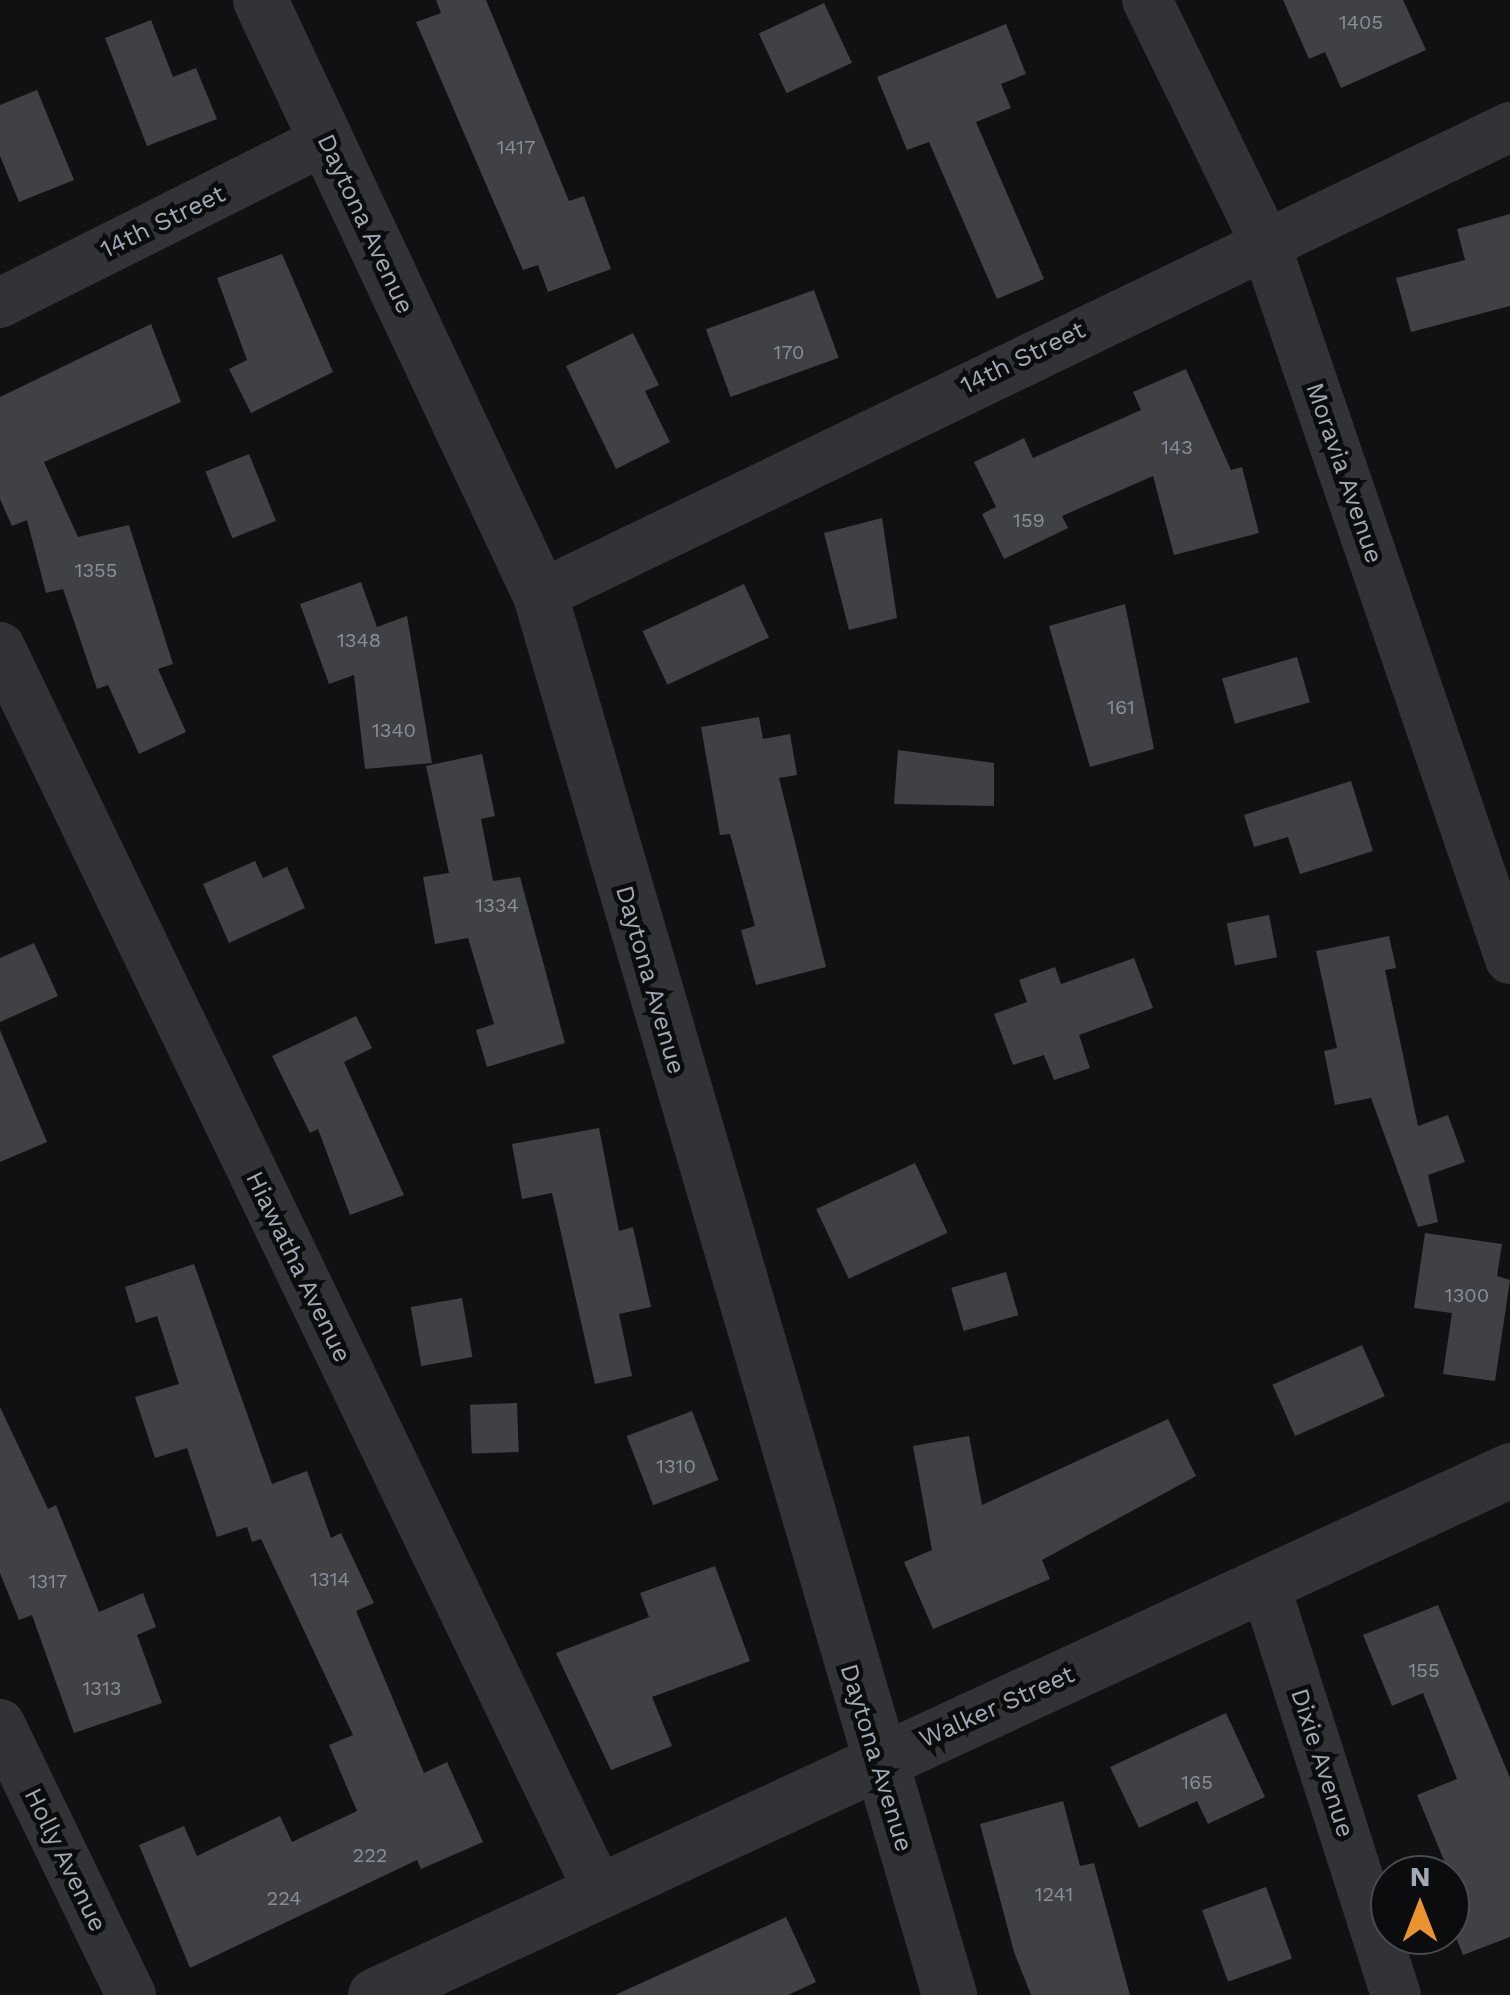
<!DOCTYPE html>
<style>
body{margin:0}
#map{position:relative;width:1510px;height:1995px;overflow:hidden;background:#101112;font-family:"Work Sans",sans-serif}
div>[style]{position:absolute}
.building>*{inset:0;background:#3f4145;transform-origin:0 0}
.minor>*{height:50px;margin:-25px;padding:0 25px;transform-origin:25px;border-radius:25px;background:#323337}
.tertiary>*{height:55px;margin:-27.5px;padding:0 27.5px;transform-origin:27.5px;border-radius:27.5px;background:#323337}
span{translate:-50% -50%;white-space:nowrap;text-align:center;line-height:1.15;-webkit-text-stroke:9px #0b0c0d;paint-order:stroke}
.number-label{font-size:20px;color:#898f97}
.number-label span{-webkit-text-stroke-width:0}
.street-label{font-size:25px;color:#a2a9b2}
.north{position:absolute;left:1370px;top:1855px;width:100px;height:100px;box-sizing:border-box;background:#0b0c0d;border:2px solid #474b4f;border-radius:50%;rotate:0deg;font-size:28px;font-weight:700;line-height:40px;text-align:center;color:#a2a9b2}
.north::after{content:'';display:block;margin:auto;width:35px;height:45px;background:#eb942f;clip-path:polygon(50% 0,100% 100%,50% 72%,0 100%)}
</style>
<div id="map">
<div class="building">
<i style="clip-path:polygon(436px 0,486px 0,569px 201px,584px 196px,611px 269px,548px 292px,538px 265px,523px 270px,416px 22px,441px 13px)"></i>
<i style="clip-path:polygon(1283px 0,1403px 0,1426px 50px,1341px 88px,1325px 52px,1309px 59px)"></i>
<i style="left:824px;top:3px;width:66px;height:72px;rotate:65deg"></i>
<i style="clip-path:polygon(151px 20px,173px 77px,196px 68px,217px 119px,147px 146px,105px 38px)"></i>
<i style="clip-path:polygon(1006px 24px,1026px 74px,1001px 84px,1011px 108px,976px 122px,1044px 279px,997px 299px,929px 142px,907px 150px,877px 77px)"></i>
<i style="clip-path:polygon(37px 90px,74px 180px,19px 202px,0 156px,0 105px)"></i>
<i style="clip-path:polygon(1510px 214px,1510px 306px,1411px 332px,1396px 278px,1465px 260px,1457px 229px)"></i>
<i style="clip-path:polygon(282px 254px,333px 372px,251px 413px,229px 369px,247px 360px,217px 278px)"></i>
<i style="left:814px;top:290px;width:72px;height:115px;rotate:70deg"></i>
<i style="clip-path:polygon(151px 324px,181px 402px,44px 462px,78px 537px,129px 525px,173px 664px,158px 669px,186px 732px,139px 754px,108px 685px,97px 689px,63px 589px,46px 593px,27px 520px,12px 526px,0 499px,0 397px)"></i>
<i style="clip-path:polygon(633px 333px,659px 385px,645px 391px,670px 442px,616px 469px,566px 366px)"></i>
<i style="clip-path:polygon(1186px 369px,1231px 470px,1242px 467px,1259px 533px,1174px 555px,1153px 476px,1062px 516px,1068px 528px,1004px 559px,982px 514px,996px 507px,974px 462px,1024px 438px,1033px 458px,1141px 410px,1133px 392px)"></i>
<i style="left:249px;top:454px;width:72px;height:47px;rotate:68deg"></i>
<i style="clip-path:polygon(882px 518px,897px 618px,849px 630px,824px 533px)"></i>
<i style="clip-path:polygon(361px 582px,377px 627px,407px 616px,432px 763px,365px 769px,354px 675px,329px 684px,300px 604px)"></i>
<i style="left:744px;top:584px;width:59px;height:112px;rotate:65deg"></i>
<i style="clip-path:polygon(1125px 604px,1154px 749px,1090px 767px,1049px 626px)"></i>
<i style="left:1297px;top:657px;width:47px;height:78px;rotate:74deg"></i>
<i style="clip-path:polygon(759px 717px,763px 739px,790px 734px,797px 775px,779px 778px,826px 967px,756px 985px,741px 930px,755px 926px,730px 834px,720px 835px,701px 727px)"></i>
<i style="clip-path:polygon(898px 750px,994px 763px,994px 806px,894px 804px)"></i>
<i style="clip-path:polygon(482px 754px,495px 816px,481px 819px,493px 881px,520px 877px,565px 1043px,487px 1067px,476px 1030px,494px 1024px,468px 938px,435px 944px,423px 877px,449px 873px,426px 766px)"></i>
<i style="clip-path:polygon(1351px 781px,1373px 851px,1300px 874px,1288px 837px,1254px 847px,1244px 815px)"></i>
<i style="clip-path:polygon(255px 861px,263px 878px,287px 867px,305px 908px,229px 943px,203px 884px)"></i>
<i style="left:1269px;top:915px;width:43px;height:43px;rotate:79deg"></i>
<i style="clip-path:polygon(1389px 936px,1396px 968px,1385px 970px,1418px 1126px,1448px 1115px,1465px 1162px,1428px 1175px,1438px 1222px,1418px 1227px,1371px 1098px,1335px 1105px,1324px 1051px,1337px 1048px,1316px 951px)"></i>
<i style="clip-path:polygon(34px 943px,58px 996px,0 1022px,0 958px)"></i>
<i style="clip-path:polygon(1134px 958px,1153px 1008px,1079px 1035px,1090px 1068px,1054px 1080px,1044px 1055px,1013px 1065px,994px 1014px,1027px 1002px,1019px 980px,1055px 967px,1061px 984px)"></i>
<i style="clip-path:polygon(356px 1016px,372px 1048px,344px 1062px,404px 1195px,350px 1215px,318px 1129px,310px 1133px,272px 1056px)"></i>
<i style="clip-path:polygon(0 1030px,47px 1142px,0 1162px)"></i>
<i style="clip-path:polygon(599px 1128px,619px 1231px,633px 1227px,651px 1307px,619px 1314px,632px 1376px,595px 1384px,552px 1193px,522px 1199px,512px 1144px)"></i>
<i style="left:915px;top:1163px;width:77px;height:109px;rotate:65deg"></i>
<i style="clip-path:polygon(1425px 1233px,1502px 1244px,1497px 1276px,1510px 1280px,1495px 1381px,1443px 1374px,1452px 1313px,1414px 1308px)"></i>
<i style="clip-path:polygon(194px 1264px,272px 1484px,307px 1471px,331px 1538px,341px 1533px,374px 1603px,356px 1611px,424px 1773px,447px 1762px,483px 1842px,421px 1869px,417px 1860px,190px 1968px,139px 1845px,184px 1826px,197px 1856px,280px 1816px,292px 1842px,357px 1811px,329px 1745px,353px 1735px,261px 1539px,252px 1542px,247px 1527px,217px 1537px,187px 1448px,155px 1458px,135px 1397px,179px 1384px,157px 1316px,136px 1323px,125px 1287px)"></i>
<i style="left:1006px;top:1272px;width:45px;height:57px;rotate:74deg"></i>
<i style="left:462px;top:1298px;width:60px;height:52px;rotate:80deg"></i>
<i style="left:1362px;top:1345px;width:56px;height:98px;rotate:66deg"></i>
<i style="left:517px;top:1403px;width:49px;height:47px;rotate:88deg"></i>
<i style="clip-path:polygon(0 1407px,48px 1509px,56px 1505px,99px 1612px,143px 1593px,156px 1627px,137px 1635px,162px 1703px,74px 1733px,32px 1615px,19px 1620px,0 1573px)"></i>
<i style="left:692px;top:1411px;width:74px;height:70px;rotate:69deg"></i>
<i style="clip-path:polygon(1168px 1419px,1196px 1476px,1042px 1560px,1050px 1579px,933px 1629px,904px 1562px,932px 1550px,913px 1446px,969px 1436px,982px 1505px)"></i>
<i style="clip-path:polygon(715px 1566px,750px 1661px,652px 1697px,672px 1746px,611px 1770px,556px 1653px,649px 1617px,640px 1593px)"></i>
<i style="clip-path:polygon(1438px 1605px,1510px 1778px,1510px 1937px,1463px 1955px,1450px 1922px,1450px 1875px,1417px 1795px,1457px 1779px,1423px 1693px,1392px 1706px,1363px 1635px)"></i>
<i style="clip-path:polygon(1226px 1713px,1265px 1797px,1208px 1824px,1197px 1801px,1139px 1828px,1110px 1767px)"></i>
<i style="clip-path:polygon(1063px 1801px,1080px 1866px,1094px 1863px,1130px 1995px,1031px 1995px,1014px 1952px,980px 1824px)"></i>
<i style="left:1266px;top:1887px;width:76px;height:68px;rotate:70deg"></i>
<i style="clip-path:polygon(786px 1917px,816px 1982px,788px 1995px,615px 1995px)"></i>
</div>
<div class="minor">
<i style="left:1147px;top:0;width:267px;rotate:64deg"></i>
<i style="left:1264px;top:240px;width:760px;rotate:71.11deg"></i>
<i style="left:0;top:303px;width:364px;rotate:-26.6deg"></i>
<i style="left:540px;top:595px;width:1077px;rotate:-25.76deg"></i>
<i style="left:0;top:647px;width:1376px;rotate:64.29deg"></i>
<i style="left:1266px;top:1588px;width:427px;rotate:72.3deg"></i>
<i style="left:0;top:1724px;width:301px;rotate:64.2deg"></i>
</div>
<div class="tertiary">
<i style="left:260px;top:0;width:658px;rotate:64.8deg"></i>
<i style="left:540px;top:595px;width:1459px;rotate:73.71deg"></i>
<i style="left:375px;top:1995px;width:1251px;rotate:-24.82deg"></i>
</div>
<div class="number-label">
<span style="left:1361px;top:22px">1405</span>
<span style="left:516px;top:147px">1417</span>
<span style="left:789px;top:352px">170</span>
<span style="left:1177px;top:447px">143</span>
<span style="left:1029px;top:520px">159</span>
<span style="left:96px;top:570px">1355</span>
<span style="left:359px;top:640px">1348</span>
<span style="left:1121px;top:707px">161</span>
<span style="left:394px;top:730px">1340</span>
<span style="left:497px;top:905px">1334</span>
<span style="left:1467px;top:1295px">1300</span>
<span style="left:676px;top:1466px">1310</span>
<span style="left:330px;top:1579px">1314</span>
<span style="left:48px;top:1581px">1317</span>
<span style="left:1424px;top:1670px">155</span>
<span style="left:102px;top:1688px">1313</span>
<span style="left:1197px;top:1782px">165</span>
<span style="left:370px;top:1855px">222</span>
<span style="left:1054px;top:1894px">1241</span>
<span style="left:284px;top:1898px">224</span>
</div>
<div class="street-label">
<span style="left:163px;top:222px;rotate:-26deg">14th Street</span>
<span style="left:365px;top:224px;rotate:65deg">Daytona Avenue</span>
<span style="left:1023px;top:358px;rotate:-26deg">14th Street</span>
<span style="left:1344px;top:473px;rotate:71deg">Moravia Avenue</span>
<span style="left:650px;top:980px;rotate:74deg">Daytona Avenue</span>
<span style="left:298px;top:1267px;rotate:64deg">Hiawatha Avenue</span>
<span style="left:997px;top:1707px;rotate:-24deg">Walker Street</span>
<span style="left:876px;top:1758px;rotate:73deg">Daytona Avenue</span>
<span style="left:1322px;top:1763px;rotate:72deg">Dixie Avenue</span>
<span style="left:65px;top:1860px;rotate:64deg">Holly Avenue</span>
</div>
<div class="north">N</div>
</div>
